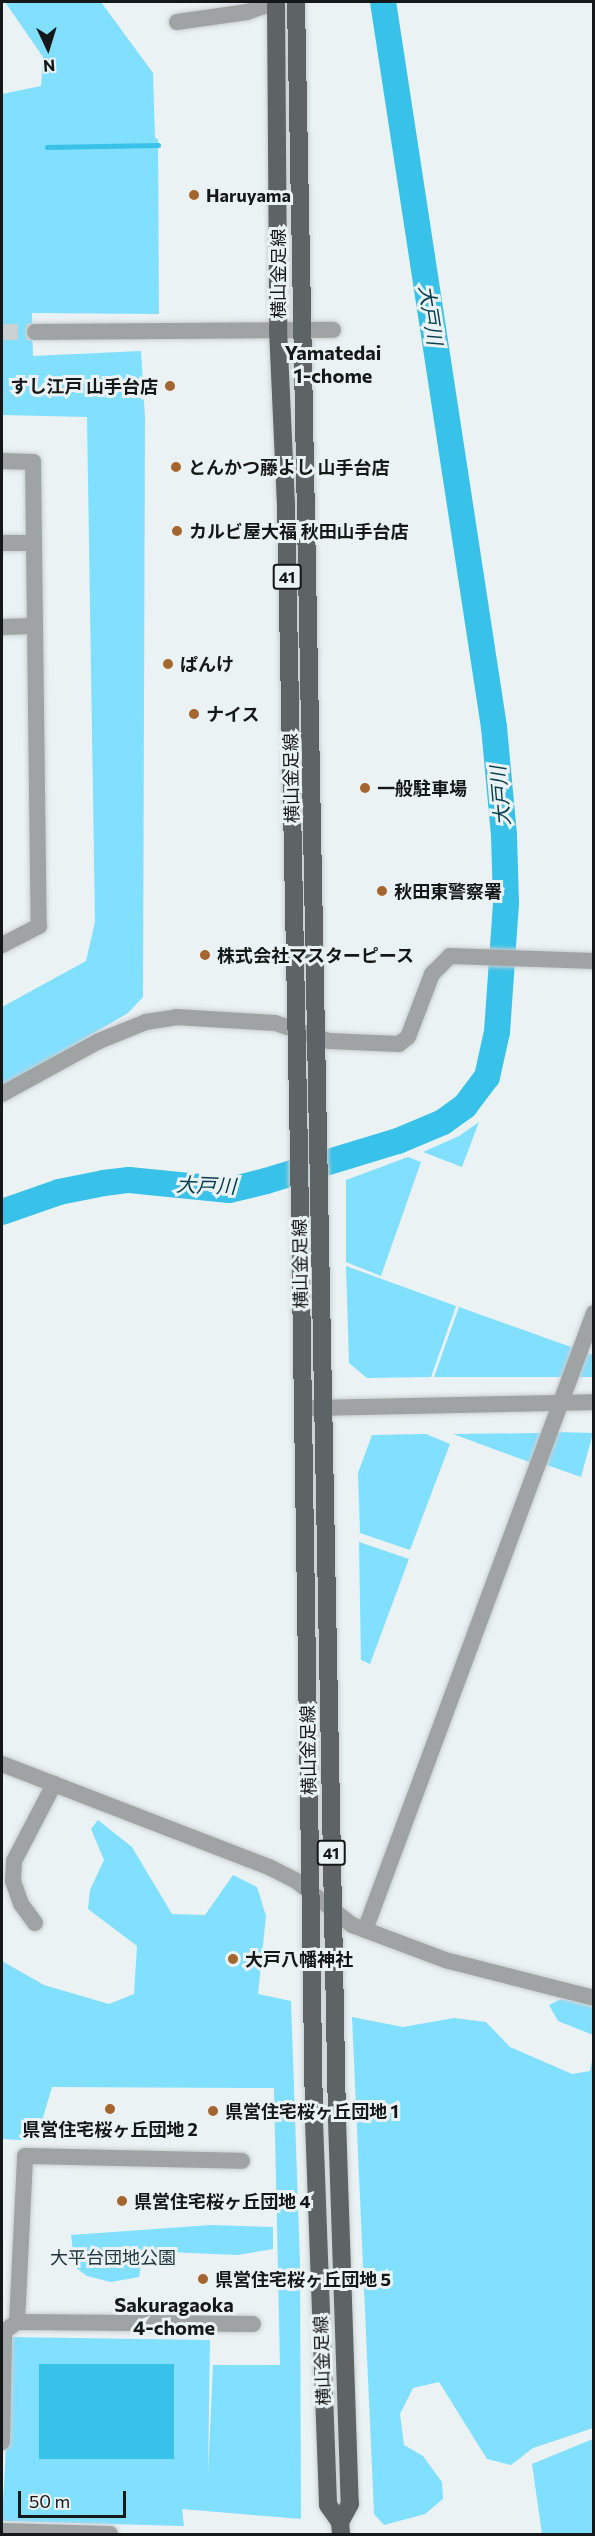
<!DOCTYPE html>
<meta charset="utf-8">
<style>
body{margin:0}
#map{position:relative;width:595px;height:2536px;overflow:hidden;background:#ebf2f4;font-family:Commissioner,"Noto Sans JP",sans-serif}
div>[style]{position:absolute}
.green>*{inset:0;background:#81dfff}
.water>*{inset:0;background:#38c2e9;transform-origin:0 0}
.stream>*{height:4.5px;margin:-2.25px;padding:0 2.25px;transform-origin:2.25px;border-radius:2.25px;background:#38c2e9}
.river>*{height:26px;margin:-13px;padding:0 13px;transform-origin:13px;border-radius:13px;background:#38c2e9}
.minor-tunnel>*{height:16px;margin-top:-8px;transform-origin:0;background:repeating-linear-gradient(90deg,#cbd1d3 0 16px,transparent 0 24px)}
.roads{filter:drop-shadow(0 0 2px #c9cfd1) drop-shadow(0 0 2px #c9cfd1)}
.minor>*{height:16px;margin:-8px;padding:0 8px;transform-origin:8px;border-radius:8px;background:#a0a3a4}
.major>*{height:18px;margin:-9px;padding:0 9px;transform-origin:9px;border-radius:9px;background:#5e6365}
.dots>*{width:16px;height:16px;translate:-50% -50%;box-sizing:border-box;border:3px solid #ebf2f4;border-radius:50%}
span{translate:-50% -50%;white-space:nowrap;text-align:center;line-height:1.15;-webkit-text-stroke:6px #ebf2f4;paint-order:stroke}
.shield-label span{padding:2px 4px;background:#ebf2f4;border:2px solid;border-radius:4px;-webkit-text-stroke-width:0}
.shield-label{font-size:16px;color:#151818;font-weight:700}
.poi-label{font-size:18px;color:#151818;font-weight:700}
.left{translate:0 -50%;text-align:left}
.right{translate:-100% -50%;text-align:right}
.street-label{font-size:18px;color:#151818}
.park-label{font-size:18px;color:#20363d}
.water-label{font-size:20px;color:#003e4e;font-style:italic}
.neighbourhood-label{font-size:20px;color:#151818;font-weight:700}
.frame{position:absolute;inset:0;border:3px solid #151818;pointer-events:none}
.north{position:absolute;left:18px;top:18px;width:60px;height:60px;-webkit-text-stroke:4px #ebf2f4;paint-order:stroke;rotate:176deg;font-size:16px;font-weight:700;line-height:24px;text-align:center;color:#151818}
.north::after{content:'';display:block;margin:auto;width:21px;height:27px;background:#151818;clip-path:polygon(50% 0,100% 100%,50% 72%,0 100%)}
.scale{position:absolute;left:18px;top:2491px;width:108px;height:27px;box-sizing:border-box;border:3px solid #151818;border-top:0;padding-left:8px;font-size:18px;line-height:21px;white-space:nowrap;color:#151818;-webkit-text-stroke:4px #ebf2f4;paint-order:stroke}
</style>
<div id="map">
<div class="green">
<i style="clip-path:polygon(5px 2px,101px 2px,153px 73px,155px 138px,158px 139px,159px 314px,32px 313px,33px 356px,141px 351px,145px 418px,143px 997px,128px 1013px,2px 1087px,2px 1007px,86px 961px,95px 922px,87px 417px,2px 415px,2px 94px,41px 86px,43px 57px)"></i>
<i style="clip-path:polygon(479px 1122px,462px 1167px,423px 1152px,459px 1136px)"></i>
<i style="clip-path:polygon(408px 1157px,421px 1162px,381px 1276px,346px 1262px,346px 1180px)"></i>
<i style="clip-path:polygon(346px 1266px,456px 1306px,431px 1377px,367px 1378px,349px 1363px)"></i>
<i style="clip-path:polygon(459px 1307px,574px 1348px,563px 1377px,434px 1377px)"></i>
<i style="clip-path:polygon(585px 1352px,593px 1355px,593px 1377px,575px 1377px)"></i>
<i style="clip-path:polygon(555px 1432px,593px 1433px,581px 1477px,544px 1464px)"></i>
<i style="clip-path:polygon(541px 1433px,532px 1463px,453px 1434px)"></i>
<i style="clip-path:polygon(426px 1434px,450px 1444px,410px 1550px,360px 1533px,358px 1473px,372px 1435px)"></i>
<i style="clip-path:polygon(359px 1542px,409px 1559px,370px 1664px,361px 1660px)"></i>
<i style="clip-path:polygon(98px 1820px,132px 1847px,172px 1914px,205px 1915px,233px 1875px,257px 1887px,266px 1916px,258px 1994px,291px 2001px,300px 2263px,301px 2519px,182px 2509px,184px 2526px,2px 2521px,12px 2337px,210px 2340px,208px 2474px,213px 2365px,280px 2365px,274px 2088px,52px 2087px,36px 2141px,2px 2139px,2px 1961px,44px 1985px,109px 2004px,134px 1994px,137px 1946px,88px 1909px,90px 1890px,104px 1860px,91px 1829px)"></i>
<i style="clip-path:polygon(561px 1999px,593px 2007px,593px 2035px,558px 2021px,549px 2005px)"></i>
<i style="clip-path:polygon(352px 2017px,403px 2027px,454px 2018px,486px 2022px,510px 2047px,572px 2074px,590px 2071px,593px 2055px,593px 2428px,533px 2448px,511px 2465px,487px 2459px,439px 2382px,413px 2388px,400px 2414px,404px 2445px,423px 2456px,442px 2482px,443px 2499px,425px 2514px,384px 2525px,374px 2514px)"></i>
<i style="clip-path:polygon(211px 2225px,273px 2227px,273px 2249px,238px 2255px,167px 2252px,141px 2265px,139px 2277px,111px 2282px,87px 2276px,75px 2267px,71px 2235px)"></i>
<i style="clip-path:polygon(593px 2439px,593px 2534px,542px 2534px,532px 2464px)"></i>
</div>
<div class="water">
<i style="left:174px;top:2364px;width:95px;height:135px;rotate:90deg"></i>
</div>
<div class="stream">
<i style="left:47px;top:147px;width:111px;rotate:-1deg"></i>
</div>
<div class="river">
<i style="left:2px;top:1212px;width:60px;rotate:-19.3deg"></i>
<i style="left:59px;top:1192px;width:46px;rotate:-11.3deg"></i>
<i style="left:104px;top:1183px;width:25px;rotate:-7deg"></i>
<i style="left:129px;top:1180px;width:101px;rotate:5.7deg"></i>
<i style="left:230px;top:1190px;width:37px;rotate:-14deg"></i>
<i style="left:266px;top:1181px;width:138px;rotate:-16.9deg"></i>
<i style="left:398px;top:1141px;width:49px;rotate:-22.9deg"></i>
<i style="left:443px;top:1122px;width:27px;rotate:-36deg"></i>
<i style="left:465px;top:1106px;width:36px;rotate:-53deg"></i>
<i style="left:487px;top:1077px;width:46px;rotate:-77.5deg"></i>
<i style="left:497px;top:1032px;width:129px;rotate:-86deg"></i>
<i style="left:506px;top:903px;width:68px;rotate:-91.7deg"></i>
<i style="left:504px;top:835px;width:108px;rotate:-95.3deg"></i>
<i style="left:494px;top:727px;width:733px;rotate:-98.7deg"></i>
</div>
<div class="minor-tunnel">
<i style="left:2px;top:332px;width:33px"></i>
</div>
<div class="roads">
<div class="minor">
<i style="left:177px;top:22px;width:71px;rotate:-8.1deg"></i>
<i style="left:247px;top:12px;width:31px;rotate:-19deg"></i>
<i style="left:35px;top:332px;width:298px;rotate:-0.4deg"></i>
<i style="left:2px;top:461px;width:31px;rotate:2deg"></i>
<i style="left:33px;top:462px;width:464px;rotate:89.3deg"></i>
<i style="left:39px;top:926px;width:42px;rotate:152.8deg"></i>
<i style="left:2px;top:543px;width:32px"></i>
<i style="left:2px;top:627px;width:32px;rotate:-2deg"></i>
<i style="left:2px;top:1094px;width:111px;rotate:-28.7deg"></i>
<i style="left:99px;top:1041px;width:51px;rotate:-22deg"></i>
<i style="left:146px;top:1022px;width:30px;rotate:-9deg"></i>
<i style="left:176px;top:1017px;width:99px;rotate:3.5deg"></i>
<i style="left:275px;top:1023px;width:57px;rotate:18.4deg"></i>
<i style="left:329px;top:1041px;width:70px;rotate:2.5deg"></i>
<i style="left:399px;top:1044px;width:11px;rotate:-38deg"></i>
<i style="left:408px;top:1037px;width:67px;rotate:-69.1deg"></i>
<i style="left:432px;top:974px;width:25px;rotate:-45deg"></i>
<i style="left:450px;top:956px;width:144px;rotate:2deg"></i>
<i style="left:310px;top:1408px;width:284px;rotate:-1.2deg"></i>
<i style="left:2px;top:1764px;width:286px;rotate:21.1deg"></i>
<i style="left:269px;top:1867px;width:29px;rotate:27deg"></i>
<i style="left:295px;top:1880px;width:73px;rotate:38.3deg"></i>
<i style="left:352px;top:1925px;width:99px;rotate:20.6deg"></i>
<i style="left:445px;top:1960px;width:154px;rotate:14.3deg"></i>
<i style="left:35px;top:1923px;width:24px;rotate:-126deg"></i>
<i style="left:21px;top:1904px;width:24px;rotate:-109deg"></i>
<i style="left:13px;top:1881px;width:20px;rotate:-87deg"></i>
<i style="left:14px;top:1861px;width:87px;rotate:-62.5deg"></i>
<i style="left:365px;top:1930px;width:658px;rotate:-69.64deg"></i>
<i style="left:17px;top:2322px;width:236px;rotate:0.5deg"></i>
<i style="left:2px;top:2333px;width:19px;rotate:-36deg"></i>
<i style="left:17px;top:2322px;width:166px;rotate:-87.2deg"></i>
<i style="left:25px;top:2156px;width:217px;rotate:1.3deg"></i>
<i style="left:2px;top:2442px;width:109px;rotate:-88.9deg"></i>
<i style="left:2px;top:2531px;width:108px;rotate:1.6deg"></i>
</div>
<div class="major">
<i style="left:276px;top:2px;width:327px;rotate:89.6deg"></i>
<i style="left:278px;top:329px;width:177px;rotate:87.4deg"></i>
<i style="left:286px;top:506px;width:647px;rotate:88.85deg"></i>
<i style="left:299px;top:1153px;width:968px;rotate:89.11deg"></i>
<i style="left:314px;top:2121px;width:384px;rotate:87.9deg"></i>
<i style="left:328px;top:2505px;width:21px;rotate:55deg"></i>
<i style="left:296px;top:2px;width:2118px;rotate:88.89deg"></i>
<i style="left:337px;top:2120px;width:384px;rotate:88.1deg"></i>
<i style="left:350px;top:2504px;width:21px;rotate:119deg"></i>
<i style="left:340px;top:2522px;width:12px;rotate:85deg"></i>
</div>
</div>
<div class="dots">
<i style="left:194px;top:195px;background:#a5652e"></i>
<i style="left:170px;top:386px;background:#a5652e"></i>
<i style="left:176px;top:467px;background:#a5652e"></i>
<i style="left:177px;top:531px;background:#a5652e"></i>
<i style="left:168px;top:664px;background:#a5652e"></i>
<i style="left:194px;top:714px;background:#a5652e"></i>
<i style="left:365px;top:788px;background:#a5652e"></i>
<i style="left:382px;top:891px;background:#a5652e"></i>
<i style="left:205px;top:955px;background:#a5652e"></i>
<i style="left:233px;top:1959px;background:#a5652e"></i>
<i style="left:110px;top:2109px;background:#a5652e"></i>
<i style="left:213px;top:2111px;background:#a5652e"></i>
<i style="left:122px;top:2201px;background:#a5652e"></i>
<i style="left:203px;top:2279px;background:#a5652e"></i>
</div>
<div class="shield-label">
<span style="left:287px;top:577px">41</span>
<span style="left:331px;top:1853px">41</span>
</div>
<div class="poi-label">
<span class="left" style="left:206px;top:195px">Haruyama</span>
<span class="right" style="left:158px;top:386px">すし江戸 山手台店</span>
<span class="left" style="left:188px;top:467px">とんかつ藤よし 山手台店</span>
<span class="left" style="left:189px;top:531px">カルビ屋大福 秋田山手台店</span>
<span class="left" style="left:180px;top:664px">ぱんけ</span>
<span class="left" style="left:206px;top:714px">ナイス</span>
<span class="left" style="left:377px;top:788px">一般駐車場</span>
<span class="left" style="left:394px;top:891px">秋田東警察署</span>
<span class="left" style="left:217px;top:955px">株式会社マスターピース</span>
<span class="left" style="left:245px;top:1959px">大戸八幡神社</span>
<span class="left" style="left:225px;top:2111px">県営住宅桜ヶ丘団地 1</span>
<span style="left:110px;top:2129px">県営住宅桜ヶ丘団地 2</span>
<span class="left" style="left:134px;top:2201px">県営住宅桜ヶ丘団地 4</span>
<span class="left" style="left:215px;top:2279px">県営住宅桜ヶ丘団地 5</span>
</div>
<div class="street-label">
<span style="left:278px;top:274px;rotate:-90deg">横山金足線</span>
<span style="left:291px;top:778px;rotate:-91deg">横山金足線</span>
<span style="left:300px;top:1264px;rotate:-91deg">横山金足線</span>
<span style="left:308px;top:1750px;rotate:-91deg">横山金足線</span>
<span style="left:322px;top:2361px;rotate:-92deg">横山金足線</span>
</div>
<div class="park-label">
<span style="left:113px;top:2257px">大平台団地公園</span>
</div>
<div class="water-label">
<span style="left:431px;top:315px;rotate:81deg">大戸川</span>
<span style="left:500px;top:796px;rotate:-95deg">大戸川</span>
<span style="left:206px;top:1185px;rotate:2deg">大戸川</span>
</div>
<div class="neighbourhood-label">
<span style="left:333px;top:364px">Yamatedai<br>1-chome</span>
<span style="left:174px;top:2316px">Sakuragaoka<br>4-chome</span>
</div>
<div class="frame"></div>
<div class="north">N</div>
<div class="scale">50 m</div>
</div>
